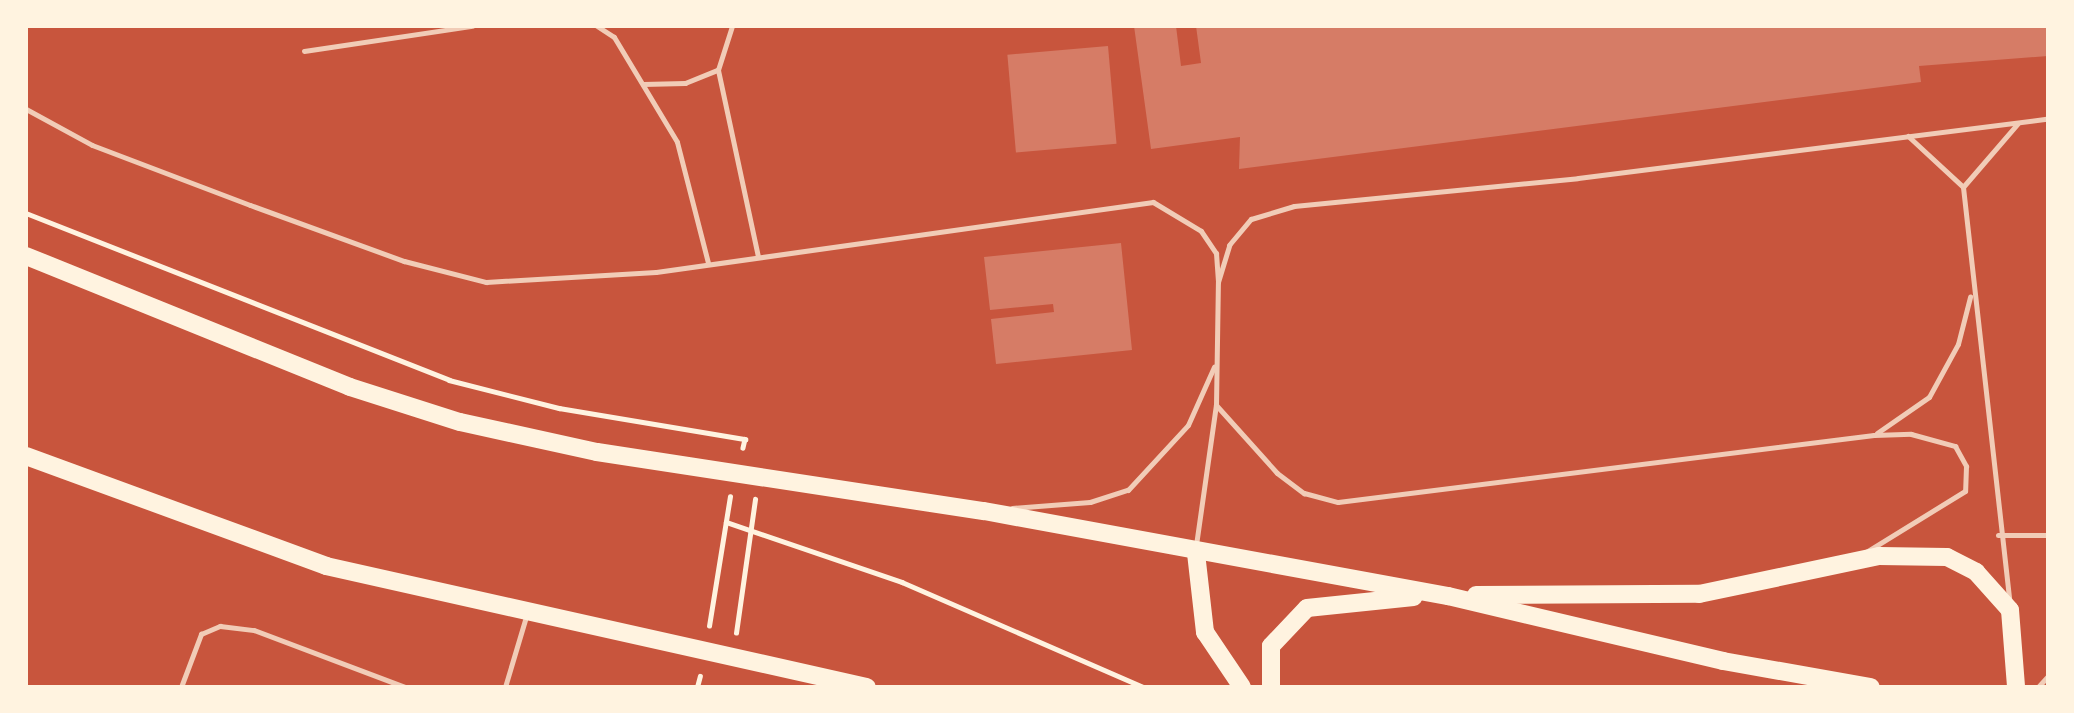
<!DOCTYPE html>
<style>
body{margin:0}
#map{position:relative;width:2074px;height:713px;overflow:hidden;background:#c8553d;font-family:Raleway,sans-serif}
div>[style]{position:absolute}
.building>*{inset:0;background:#d67c66;transform-origin:0 0}
.path>*{height:4.5px;margin:-2.25px;padding:0 2.25px;transform-origin:2.25px;border-radius:2.25px;background:#fff3e0}
.service>*{height:5px;margin:-2.5px;padding:0 2.5px;transform-origin:2.5px;border-radius:2.5px;background:#f1ccb7}
.primary>*{height:18px;margin:-9px;padding:0 9px;transform-origin:9px;border-radius:9px;background:#fff3e0}
span{translate:-50% -50%;white-space:nowrap;text-align:center;line-height:1.15;-webkit-text-stroke:7px #fff3e0;paint-order:stroke}
.frame{position:absolute;inset:0;border:28px solid #fff3e0;pointer-events:none}
</style>
<div id="map">
<div class="building">
<i style="clip-path:polygon(1134px 26px,1176px 26px,1181px 66px,1201px 63px,1196px 26px,2048px 26px,2048px 56px,1919px 66px,1921px 82px,1239px 169px,1240px 137px,1151px 149px)"></i>
<i style="left:1108px;top:46px;width:98px;height:101px;rotate:85deg"></i>
<i style="clip-path:polygon(1121px 243px,1132px 350px,996px 364px,991px 319px,1054px 312px,1053px 304px,990px 310px,984px 257px)"></i>
</div>
<div class="path">
<i style="left:26px;top:213px;width:455px;rotate:21.5deg"></i>
<i style="left:449px;top:380px;width:114px;rotate:14.3deg"></i>
<i style="left:559px;top:408px;width:189px;rotate:9.5deg"></i>
<i style="left:745px;top:439px;width:9px;rotate:103deg"></i>
<i style="left:726px;top:522px;width:186px;rotate:18.8deg"></i>
<i style="left:902px;top:582px;width:264px;rotate:23.5deg"></i>
<i style="left:709px;top:626px;width:131px;rotate:-80.8deg"></i>
<i style="left:736px;top:633px;width:135px;rotate:-81.9deg"></i>
<i style="left:697px;top:687px;width:11px;rotate:-75deg"></i>
</div>
<div class="service">
<i style="left:597px;top:26px;width:20px;rotate:33deg"></i>
<i style="left:614px;top:37px;width:122px;rotate:59deg"></i>
<i style="left:677px;top:142px;width:125px;rotate:75.6deg"></i>
<i style="left:732px;top:26px;width:46px;rotate:107.7deg"></i>
<i style="left:718px;top:70px;width:190px;rotate:77.9deg"></i>
<i style="left:304px;top:51px;width:170px;rotate:-8.5deg"></i>
<i style="left:643px;top:84px;width:42px;rotate:-1.4deg"></i>
<i style="left:685px;top:83px;width:35px;rotate:-22deg"></i>
<i style="left:26px;top:109px;width:75px;rotate:28.6deg"></i>
<i style="left:92px;top:145px;width:169px;rotate:20.8deg"></i>
<i style="left:250px;top:205px;width:164px;rotate:20deg"></i>
<i style="left:404px;top:261px;width:85px;rotate:14.4deg"></i>
<i style="left:486px;top:282px;width:170px;rotate:-3.4deg"></i>
<i style="left:656px;top:272px;width:502px;rotate:-8.02deg"></i>
<i style="left:1153px;top:202px;width:56px;rotate:31.1deg"></i>
<i style="left:1201px;top:231px;width:27px;rotate:56deg"></i>
<i style="left:1216px;top:253px;width:29px;rotate:86deg"></i>
<i style="left:1908px;top:136px;width:75px;rotate:42.8deg"></i>
<i style="left:1963px;top:187px;width:416px;rotate:83.6deg"></i>
<i style="left:1963px;top:187px;width:84px;rotate:-49.3deg"></i>
<i style="left:1216px;top:405px;width:91px;rotate:48.1deg"></i>
<i style="left:1277px;top:473px;width:34px;rotate:37deg"></i>
<i style="left:1304px;top:493px;width:35px;rotate:15deg"></i>
<i style="left:1338px;top:502px;width:540px;rotate:-7.13deg"></i>
<i style="left:1874px;top:435px;width:37px;rotate:-2deg"></i>
<i style="left:1911px;top:434px;width:46px;rotate:15.3deg"></i>
<i style="left:1955px;top:446px;width:23px;rotate:61deg"></i>
<i style="left:1966px;top:466px;width:25px;rotate:92deg"></i>
<i style="left:1965px;top:491px;width:116px;rotate:148.4deg"></i>
<i style="left:1877px;top:433px;width:63px;rotate:-34.7deg"></i>
<i style="left:1929px;top:397px;width:60px;rotate:-61.3deg"></i>
<i style="left:1958px;top:344px;width:49px;rotate:-75.7deg"></i>
<i style="left:1012px;top:508px;width:78px;rotate:-4.4deg"></i>
<i style="left:1090px;top:502px;width:40px;rotate:-18deg"></i>
<i style="left:1128px;top:490px;width:88px;rotate:-47.3deg"></i>
<i style="left:1188px;top:425px;width:64px;rotate:-65.9deg"></i>
<i style="left:1998px;top:535px;width:50px"></i>
<i style="left:1196px;top:545px;width:141px;rotate:-81.9deg"></i>
<i style="left:1216px;top:405px;width:123px;rotate:-89.1deg"></i>
<i style="left:1218px;top:282px;width:39px;rotate:-73deg"></i>
<i style="left:1229px;top:245px;width:34px;rotate:-50deg"></i>
<i style="left:1251px;top:219px;width:45px;rotate:-16.8deg"></i>
<i style="left:1294px;top:206px;width:285px;rotate:-5.6deg"></i>
<i style="left:1578px;top:178px;width:474px;rotate:-7.2deg"></i>
<i style="left:181px;top:687px;width:57px;rotate:-69.3deg"></i>
<i style="left:201px;top:634px;width:21px;rotate:-23deg"></i>
<i style="left:220px;top:626px;width:34px;rotate:7deg"></i>
<i style="left:254px;top:630px;width:161px;rotate:20.7deg"></i>
<i style="left:505px;top:687px;width:77px;rotate:-73.4deg"></i>
<i style="left:2038px;top:687px;width:15px;rotate:-48deg"></i>
</div>
<div class="primary">
<i style="left:26px;top:256px;width:349px;rotate:22deg"></i>
<i style="left:350px;top:387px;width:115px;rotate:17.7deg"></i>
<i style="left:460px;top:422px;width:140px;rotate:12.4deg"></i>
<i style="left:597px;top:452px;width:391px;rotate:8.7deg"></i>
<i style="left:984px;top:511px;width:472px;rotate:10.4deg"></i>
<i style="left:1448px;top:596px;width:283px;rotate:13.3deg"></i>
<i style="left:1723px;top:661px;width:150px;rotate:10deg"></i>
<i style="left:26px;top:456px;width:320px;rotate:20.1deg"></i>
<i style="left:326px;top:566px;width:554px;rotate:12.61deg"></i>
<i style="left:1196px;top:553px;width:80px;rotate:83.5deg"></i>
<i style="left:1205px;top:632px;width:66px;rotate:56.1deg"></i>
<i style="left:1476px;top:595px;width:223px;rotate:-0.3deg"></i>
<i style="left:1699px;top:594px;width:184px;rotate:-11.9deg"></i>
<i style="left:1879px;top:556px;width:68px;rotate:0.8deg"></i>
<i style="left:1947px;top:557px;width:33px;rotate:27deg"></i>
<i style="left:1976px;top:572px;width:51px;rotate:48.2deg"></i>
<i style="left:2010px;top:610px;width:77px;rotate:85.5deg"></i>
<i style="left:1271px;top:687px;width:41px;rotate:-90deg"></i>
<i style="left:1271px;top:646px;width:52px;rotate:-46.5deg"></i>
<i style="left:1307px;top:608px;width:107px;rotate:-5.9deg"></i>
</div>
<div class="frame"></div>
</div>
